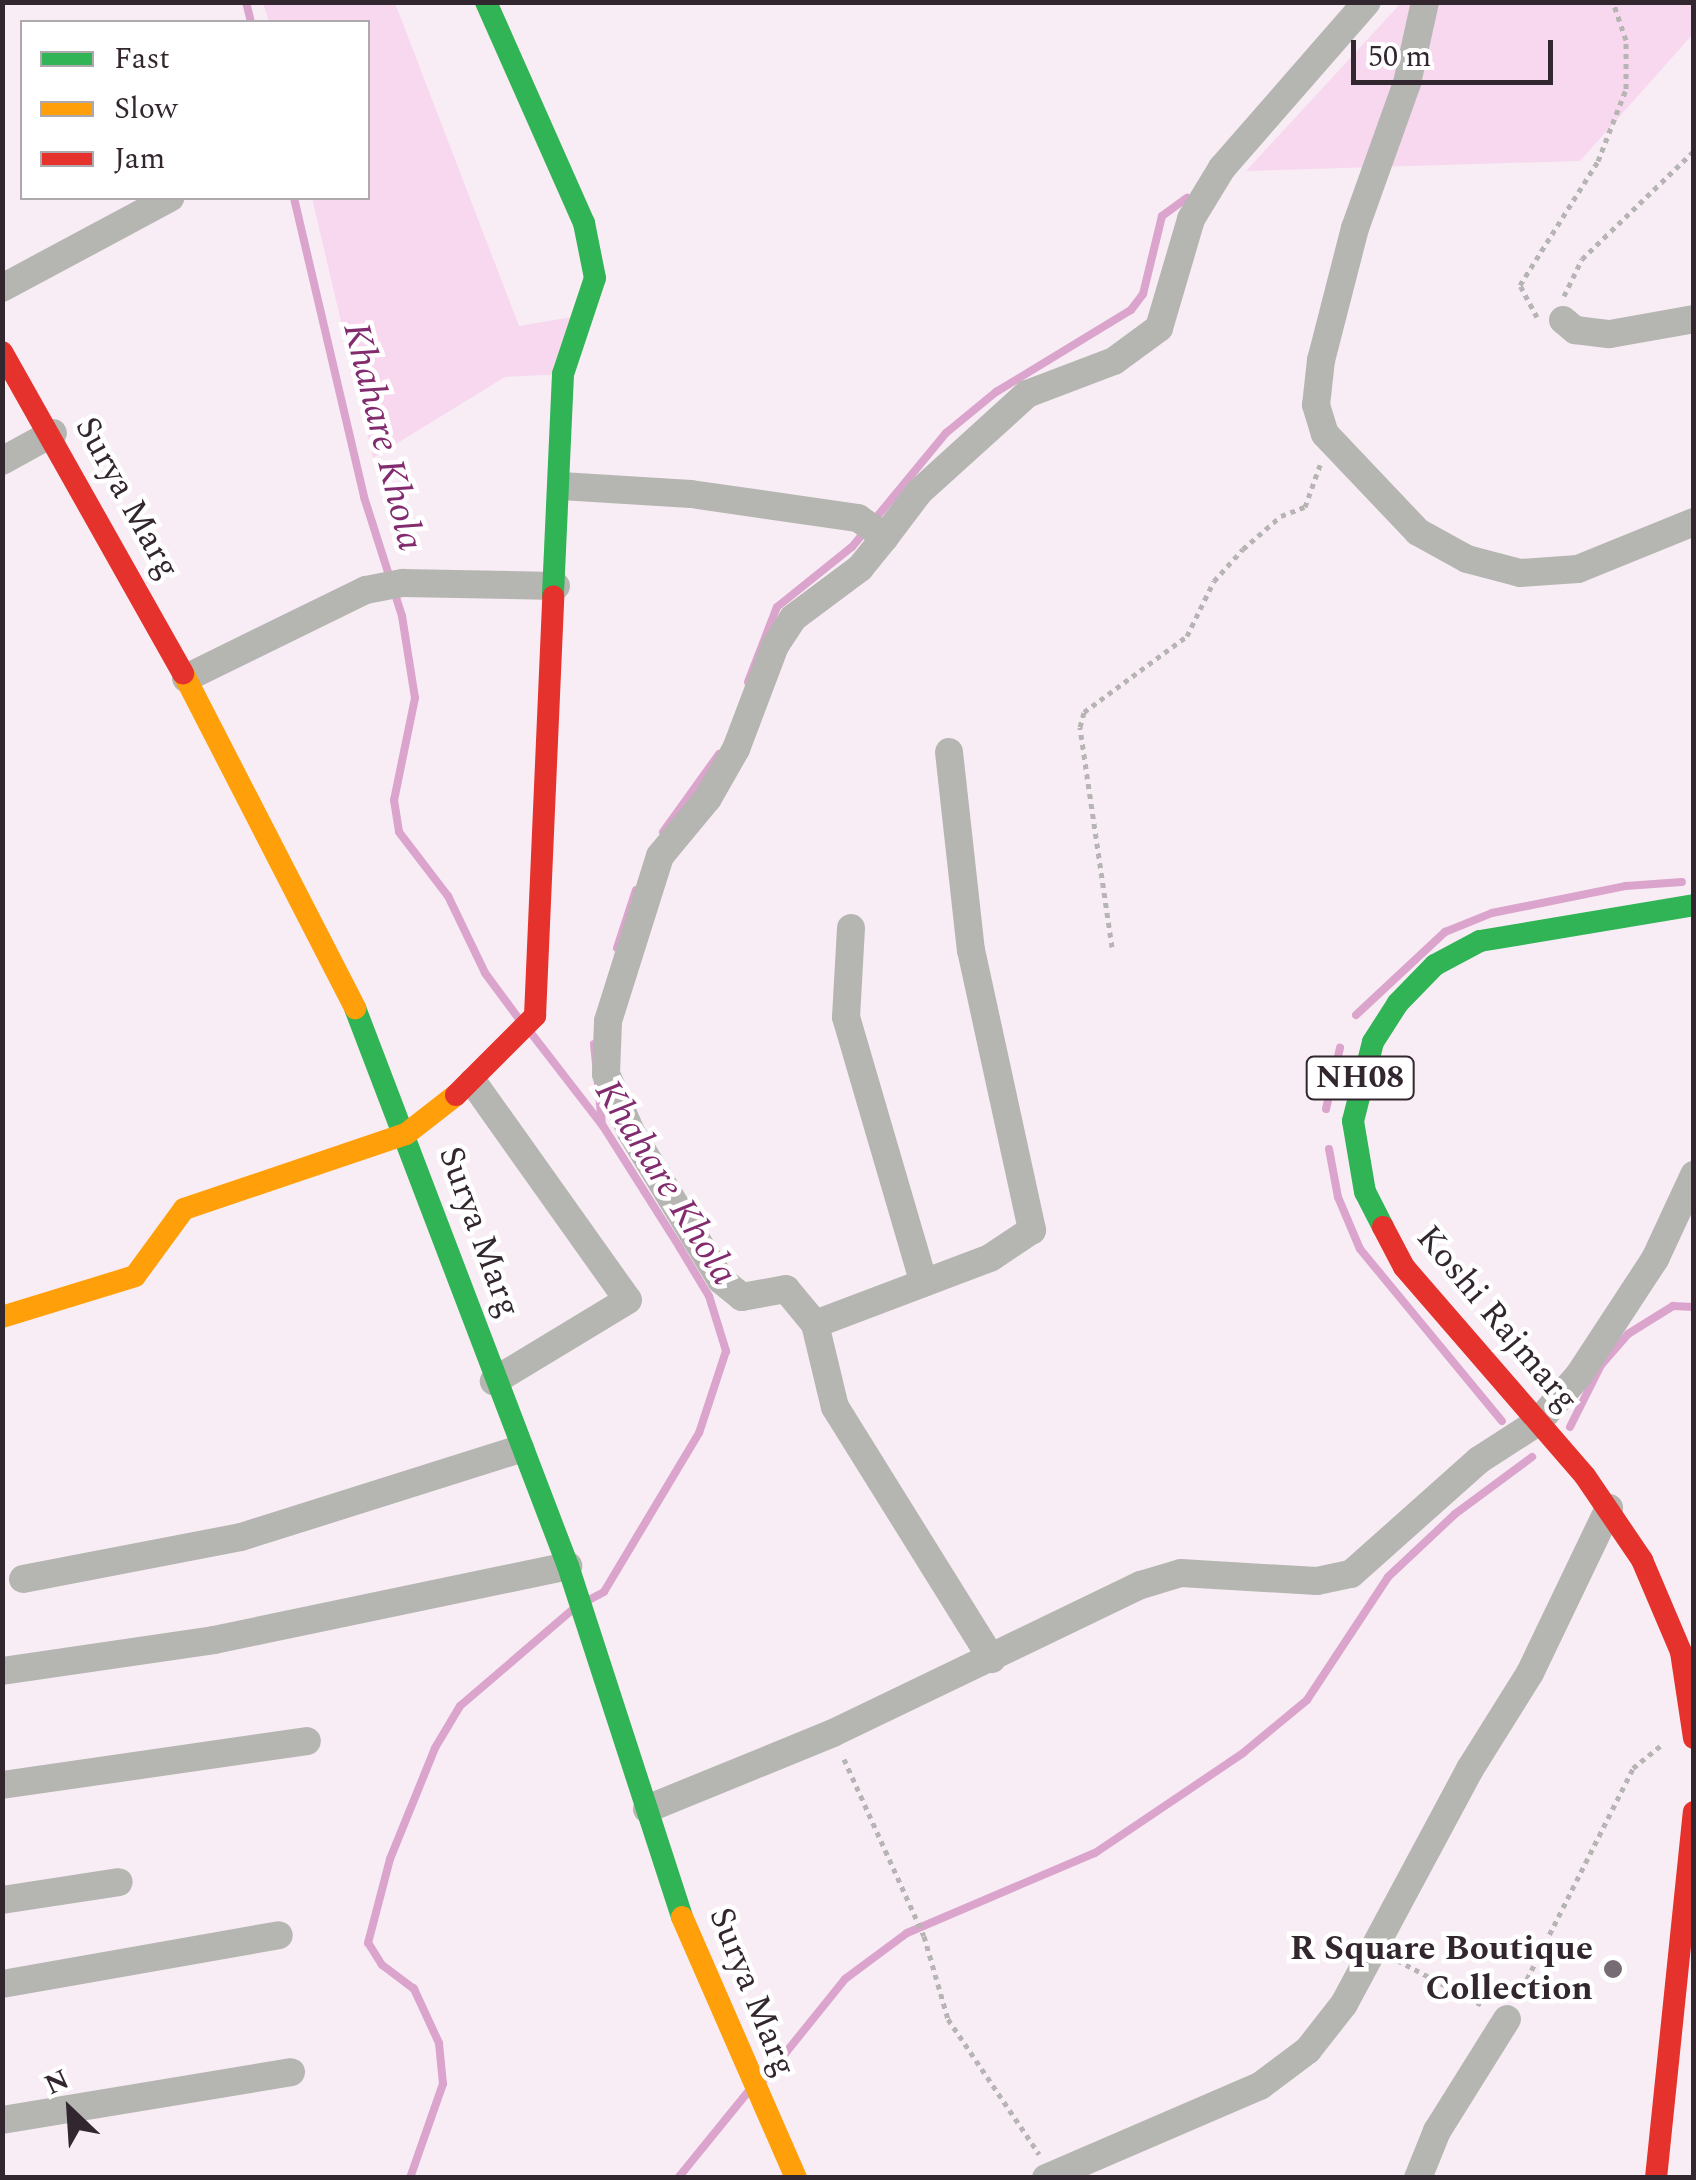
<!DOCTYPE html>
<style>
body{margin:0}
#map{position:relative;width:1696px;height:2180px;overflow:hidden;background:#f8edf5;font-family:Spectral,serif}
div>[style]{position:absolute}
.green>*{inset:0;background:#f8d8ee}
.stream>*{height:8px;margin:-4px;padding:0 4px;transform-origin:4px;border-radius:4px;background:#dba4cc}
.path>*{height:5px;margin-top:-2.5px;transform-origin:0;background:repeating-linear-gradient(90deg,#b7b4b4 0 5px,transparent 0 10px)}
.street>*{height:28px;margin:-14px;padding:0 14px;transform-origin:14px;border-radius:14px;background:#b5b6b1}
.fast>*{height:22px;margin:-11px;padding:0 11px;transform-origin:11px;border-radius:11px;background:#30b455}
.slow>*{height:22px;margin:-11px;padding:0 11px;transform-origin:11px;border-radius:11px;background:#ff9f0a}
.jam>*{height:22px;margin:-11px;padding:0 11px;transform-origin:11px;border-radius:11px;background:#e5322d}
.dots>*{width:28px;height:28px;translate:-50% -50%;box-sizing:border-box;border:5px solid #fff;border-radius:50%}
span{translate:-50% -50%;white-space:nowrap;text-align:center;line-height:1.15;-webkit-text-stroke:9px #fff;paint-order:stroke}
.shield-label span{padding:2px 8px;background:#fff;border:2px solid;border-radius:8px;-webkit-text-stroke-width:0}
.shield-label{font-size:32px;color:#33272f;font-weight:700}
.street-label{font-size:35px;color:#33272f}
.poi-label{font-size:35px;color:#33272f;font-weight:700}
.right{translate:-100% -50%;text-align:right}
.water-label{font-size:38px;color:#832b6f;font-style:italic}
.frame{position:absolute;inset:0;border:5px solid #33272f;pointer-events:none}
.legend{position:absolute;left:20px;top:20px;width:350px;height:180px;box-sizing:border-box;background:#fff;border:2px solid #ada9ac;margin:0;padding:12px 18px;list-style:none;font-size:30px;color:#33272f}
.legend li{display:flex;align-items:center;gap:20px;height:50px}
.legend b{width:50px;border:2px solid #ada9ac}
.north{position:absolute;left:20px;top:2060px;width:100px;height:100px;-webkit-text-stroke:8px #fff;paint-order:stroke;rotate:335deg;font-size:28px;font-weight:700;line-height:40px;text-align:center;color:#33272f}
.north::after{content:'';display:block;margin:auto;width:35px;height:45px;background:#33272f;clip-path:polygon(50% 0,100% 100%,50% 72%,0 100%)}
.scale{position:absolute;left:1351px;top:40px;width:202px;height:45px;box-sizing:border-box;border:5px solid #33272f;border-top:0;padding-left:12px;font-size:30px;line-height:35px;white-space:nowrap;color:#33272f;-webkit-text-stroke:8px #fff;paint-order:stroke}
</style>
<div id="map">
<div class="green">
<i style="clip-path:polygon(263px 3px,395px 3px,519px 326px,578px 316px,563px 374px,505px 377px,373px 458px,312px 198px,368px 198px,368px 22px,269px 22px)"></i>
<i style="clip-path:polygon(1401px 3px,1693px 3px,1693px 34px,1580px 161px,1246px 171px)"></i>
</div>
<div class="stream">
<i style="left:246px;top:2px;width:21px;rotate:76deg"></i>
<i style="left:294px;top:198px;width:307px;rotate:76.8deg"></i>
<i style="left:364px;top:497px;width:125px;rotate:72.3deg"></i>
<i style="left:402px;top:616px;width:83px;rotate:81deg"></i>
<i style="left:415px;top:698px;width:104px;rotate:101.6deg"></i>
<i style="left:394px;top:800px;width:32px;rotate:81deg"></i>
<i style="left:399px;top:832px;width:81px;rotate:52.6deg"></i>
<i style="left:448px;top:896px;width:85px;rotate:64.3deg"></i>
<i style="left:485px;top:973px;width:57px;rotate:53.5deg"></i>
<i style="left:748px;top:682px;width:80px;rotate:-68.9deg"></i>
<i style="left:777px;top:607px;width:96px;rotate:-38.7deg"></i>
<i style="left:852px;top:547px;width:148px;rotate:-50.5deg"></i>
<i style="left:946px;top:433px;width:65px;rotate:-39.4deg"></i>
<i style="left:996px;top:392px;width:158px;rotate:-31.3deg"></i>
<i style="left:1131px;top:310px;width:20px;rotate:-53deg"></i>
<i style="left:1143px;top:294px;width:80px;rotate:-76.3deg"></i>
<i style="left:1162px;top:216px;width:31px;rotate:-36deg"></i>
<i style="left:663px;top:832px;width:96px;rotate:-54.3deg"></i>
<i style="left:617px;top:948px;width:61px;rotate:-71.9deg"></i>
<i style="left:1356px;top:1015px;width:122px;rotate:-43deg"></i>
<i style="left:1445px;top:932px;width:51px;rotate:-22deg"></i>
<i style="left:1492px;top:913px;width:137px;rotate:-11.4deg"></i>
<i style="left:1626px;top:886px;width:56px;rotate:-4.1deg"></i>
<i style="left:531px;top:1033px;width:118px;rotate:52.3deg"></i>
<i style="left:603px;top:1126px;width:144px;rotate:57.7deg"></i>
<i style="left:680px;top:1248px;width:56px;rotate:58.9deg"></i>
<i style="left:709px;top:1296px;width:58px;rotate:72.8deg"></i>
<i style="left:726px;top:1351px;width:86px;rotate:108.2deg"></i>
<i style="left:699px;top:1433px;width:185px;rotate:120.9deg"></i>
<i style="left:604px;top:1592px;width:15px;rotate:152deg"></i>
<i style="left:594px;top:1044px;width:80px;rotate:84.3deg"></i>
<i style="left:1326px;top:1109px;width:63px;rotate:-77.1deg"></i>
<i style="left:1329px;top:1149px;width:49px;rotate:79.4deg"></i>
<i style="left:1338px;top:1197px;width:56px;rotate:67.1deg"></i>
<i style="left:1360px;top:1249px;width:223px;rotate:50.5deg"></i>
<i style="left:1570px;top:1427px;width:69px;rotate:-63.4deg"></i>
<i style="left:1601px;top:1365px;width:41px;rotate:-48.9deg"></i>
<i style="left:1628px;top:1334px;width:53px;rotate:-31.9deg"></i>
<i style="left:1673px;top:1306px;width:21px;rotate:3deg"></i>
<i style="left:763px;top:2081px;width:131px;rotate:-51.2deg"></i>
<i style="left:845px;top:1979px;width:77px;rotate:-36.6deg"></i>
<i style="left:907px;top:1933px;width:204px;rotate:-23.1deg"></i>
<i style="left:1095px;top:1853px;width:179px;rotate:-34deg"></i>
<i style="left:1243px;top:1753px;width:83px;rotate:-39.6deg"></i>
<i style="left:1307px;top:1700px;width:147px;rotate:-56.6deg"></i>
<i style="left:1388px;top:1577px;width:92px;rotate:-43.2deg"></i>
<i style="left:1455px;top:1514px;width:96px;rotate:-36.5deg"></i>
<i style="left:410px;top:2178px;width:100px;rotate:-70.7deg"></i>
<i style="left:443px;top:2084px;width:41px;rotate:-95.6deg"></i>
<i style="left:439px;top:2043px;width:60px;rotate:-114.8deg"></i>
<i style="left:414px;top:1989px;width:40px;rotate:-143deg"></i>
<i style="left:382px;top:1965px;width:26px;rotate:-122deg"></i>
<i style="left:368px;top:1943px;width:87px;rotate:-75.3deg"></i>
<i style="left:390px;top:1859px;width:120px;rotate:-67.9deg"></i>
<i style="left:435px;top:1748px;width:49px;rotate:-59.2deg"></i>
<i style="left:460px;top:1706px;width:146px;rotate:-40.6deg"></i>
<i style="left:678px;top:2178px;width:111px;rotate:-50.9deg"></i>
</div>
<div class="path">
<i style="left:1564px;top:296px;width:41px;rotate:-64.1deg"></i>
<i style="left:1582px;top:259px;width:156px;rotate:-44deg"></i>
<i style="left:1537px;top:317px;width:36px;rotate:-118deg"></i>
<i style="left:1520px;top:285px;width:146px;rotate:-57.8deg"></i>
<i style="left:1598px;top:161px;width:77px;rotate:-68.7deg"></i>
<i style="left:1626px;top:89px;width:49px;rotate:-90deg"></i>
<i style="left:1626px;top:40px;width:40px;rotate:-108.9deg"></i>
<i style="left:1112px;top:947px;width:222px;rotate:-98.3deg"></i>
<i style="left:1080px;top:727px;width:16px;rotate:-75deg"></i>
<i style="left:1084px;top:712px;width:128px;rotate:-36.4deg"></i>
<i style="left:1187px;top:636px;width:61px;rotate:-63.9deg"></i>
<i style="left:1214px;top:581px;width:43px;rotate:-47.8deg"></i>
<i style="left:1243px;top:549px;width:50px;rotate:-41deg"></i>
<i style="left:1281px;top:516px;width:26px;rotate:-21deg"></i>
<i style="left:1305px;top:507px;width:45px;rotate:-70.3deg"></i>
<i style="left:844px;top:1759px;width:194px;rotate:65.7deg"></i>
<i style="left:924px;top:1936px;width:86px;rotate:73.9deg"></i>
<i style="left:948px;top:2019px;width:163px;rotate:56deg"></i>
<i style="left:1397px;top:1960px;width:98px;rotate:27.9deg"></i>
<i style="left:1518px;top:1997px;width:256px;rotate:-63.3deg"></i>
<i style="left:1633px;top:1768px;width:38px;rotate:-39deg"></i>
</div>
<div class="street">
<i style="left:1425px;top:2px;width:83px;rotate:102.5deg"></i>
<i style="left:1407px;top:83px;width:154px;rotate:109.7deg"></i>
<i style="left:1355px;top:228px;width:136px;rotate:104.4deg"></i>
<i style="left:1321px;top:360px;width:45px;rotate:96.3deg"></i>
<i style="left:1316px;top:405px;width:30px;rotate:73deg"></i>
<i style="left:1325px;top:434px;width:135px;rotate:46.5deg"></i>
<i style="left:1418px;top:532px;width:56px;rotate:28.9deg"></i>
<i style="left:1467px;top:559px;width:55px;rotate:14.8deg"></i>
<i style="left:1520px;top:573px;width:58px;rotate:-3.9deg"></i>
<i style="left:1578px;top:569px;width:125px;rotate:-22.1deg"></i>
<i style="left:2px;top:288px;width:191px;rotate:-28.2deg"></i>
<i style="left:1563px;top:320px;width:16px;rotate:40deg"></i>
<i style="left:1575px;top:330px;width:35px;rotate:7deg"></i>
<i style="left:1610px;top:334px;width:85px;rotate:-10.1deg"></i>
<i style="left:2px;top:461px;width:58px;rotate:-28.8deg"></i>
<i style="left:561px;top:486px;width:130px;rotate:3.5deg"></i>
<i style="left:691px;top:494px;width:169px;rotate:8.2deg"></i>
<i style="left:858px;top:518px;width:33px;rotate:35deg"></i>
<i style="left:885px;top:537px;width:56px;rotate:-52.9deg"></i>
<i style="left:919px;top:492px;width:146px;rotate:-42.2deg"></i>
<i style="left:1027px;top:394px;width:93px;rotate:-20.8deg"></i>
<i style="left:1114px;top:361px;width:56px;rotate:-36.3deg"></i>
<i style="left:1159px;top:328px;width:114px;rotate:-73.6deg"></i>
<i style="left:1191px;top:219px;width:60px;rotate:-58.7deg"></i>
<i style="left:1222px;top:168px;width:220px;rotate:-48.9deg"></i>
<i style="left:186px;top:678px;width:200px;rotate:-26.1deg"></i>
<i style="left:366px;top:590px;width:38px;rotate:-11deg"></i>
<i style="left:403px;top:583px;width:153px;rotate:1.1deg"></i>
<i style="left:949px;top:752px;width:199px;rotate:83.7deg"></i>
<i style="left:971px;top:950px;width:287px;rotate:77.7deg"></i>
<i style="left:1032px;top:1230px;width:50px;rotate:146.3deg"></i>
<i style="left:990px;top:1258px;width:187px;rotate:159.3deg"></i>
<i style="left:815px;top:1324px;width:85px;rotate:76.5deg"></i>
<i style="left:835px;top:1407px;width:297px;rotate:58.1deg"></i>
<i style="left:851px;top:928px;width:89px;rotate:93.2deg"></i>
<i style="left:846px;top:1017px;width:277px;rotate:73.7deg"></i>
<i style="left:473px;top:1082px;width:267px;rotate:54.6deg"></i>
<i style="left:628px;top:1300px;width:157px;rotate:148.8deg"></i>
<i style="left:815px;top:1324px;width:45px;rotate:-129.6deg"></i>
<i style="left:786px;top:1289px;width:45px;rotate:169.7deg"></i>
<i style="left:742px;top:1297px;width:27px;rotate:-141deg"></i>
<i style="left:721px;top:1280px;width:173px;rotate:-121.3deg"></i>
<i style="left:631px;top:1132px;width:63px;rotate:-113.3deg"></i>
<i style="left:606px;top:1074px;width:53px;rotate:-87.8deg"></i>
<i style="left:608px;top:1021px;width:173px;rotate:-72.5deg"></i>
<i style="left:660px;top:856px;width:75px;rotate:-50.4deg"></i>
<i style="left:708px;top:798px;width:56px;rotate:-60.3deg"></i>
<i style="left:736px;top:749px;width:110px;rotate:-69.3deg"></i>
<i style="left:775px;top:646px;width:33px;rotate:-57deg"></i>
<i style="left:793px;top:618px;width:84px;rotate:-36.7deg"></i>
<i style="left:860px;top:568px;width:40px;rotate:-51deg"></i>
<i style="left:23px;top:1579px;width:222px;rotate:-10.9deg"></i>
<i style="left:241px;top:1537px;width:293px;rotate:-17.5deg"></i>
<i style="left:2px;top:1671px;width:214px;rotate:-8.3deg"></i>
<i style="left:214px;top:1640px;width:362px;rotate:-11.8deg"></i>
<i style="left:2px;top:1785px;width:308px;rotate:-8.2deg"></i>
<i style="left:647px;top:1809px;width:201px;rotate:-22.2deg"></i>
<i style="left:833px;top:1733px;width:342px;rotate:-25.7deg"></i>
<i style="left:1141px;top:1585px;width:42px;rotate:-16.7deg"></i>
<i style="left:1181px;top:1573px;width:136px;rotate:3.4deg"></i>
<i style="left:1317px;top:1581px;width:35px;rotate:-12deg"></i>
<i style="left:1351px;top:1574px;width:171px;rotate:-41.7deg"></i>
<i style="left:1479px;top:1460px;width:70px;rotate:-32.8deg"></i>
<i style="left:1538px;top:1422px;width:62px;rotate:-48.9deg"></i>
<i style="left:1579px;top:1375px;width:139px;rotate:-56.8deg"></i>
<i style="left:1655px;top:1259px;width:93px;rotate:-65.1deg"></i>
<i style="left:2px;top:1900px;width:118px;rotate:-8.7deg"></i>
<i style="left:2px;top:1984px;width:281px;rotate:-10deg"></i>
<i style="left:2px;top:2120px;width:293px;rotate:-9.4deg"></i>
<i style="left:1046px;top:2178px;width:233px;rotate:-23.3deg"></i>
<i style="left:1260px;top:2086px;width:60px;rotate:-36.9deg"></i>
<i style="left:1308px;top:2050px;width:58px;rotate:-52deg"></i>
<i style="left:1344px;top:2004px;width:267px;rotate:-61.8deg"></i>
<i style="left:1470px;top:1769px;width:113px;rotate:-58deg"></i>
<i style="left:1530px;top:1673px;width:183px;rotate:-64.4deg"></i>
<i style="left:1418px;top:2178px;width:51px;rotate:-68deg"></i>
<i style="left:1437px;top:2131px;width:132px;rotate:-58deg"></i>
</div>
<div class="fast">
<i style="left:486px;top:2px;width:242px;rotate:66.1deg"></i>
<i style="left:584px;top:223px;width:56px;rotate:78.7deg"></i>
<i style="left:595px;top:278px;width:101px;rotate:108.4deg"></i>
<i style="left:563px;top:374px;width:222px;rotate:92.6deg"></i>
<i style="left:355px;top:1008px;width:597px;rotate:69.11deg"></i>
<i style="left:568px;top:1566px;width:369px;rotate:72deg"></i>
<i style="left:1383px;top:1227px;width:39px;rotate:-117deg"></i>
<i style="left:1365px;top:1192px;width:72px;rotate:-99.6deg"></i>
<i style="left:1353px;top:1121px;width:81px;rotate:-75.8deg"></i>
<i style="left:1373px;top:1042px;width:46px;rotate:-57.3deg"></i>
<i style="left:1398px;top:1003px;width:53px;rotate:-45.8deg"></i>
<i style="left:1435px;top:965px;width:51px;rotate:-28.1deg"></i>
<i style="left:1480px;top:941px;width:217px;rotate:-9.5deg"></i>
</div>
<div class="slow">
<i style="left:183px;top:673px;width:377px;rotate:62.8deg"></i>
<i style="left:2px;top:1317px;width:139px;rotate:-17.1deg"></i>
<i style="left:135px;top:1276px;width:83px;rotate:-53.8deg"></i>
<i style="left:184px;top:1209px;width:234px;rotate:-18.7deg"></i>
<i style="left:406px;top:1134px;width:63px;rotate:-38deg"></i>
<i style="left:682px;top:1917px;width:285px;rotate:66.4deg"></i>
</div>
<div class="jam">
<i style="left:2px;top:352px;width:369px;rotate:60.6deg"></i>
<i style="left:456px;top:1095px;width:112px;rotate:-45deg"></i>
<i style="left:535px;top:1016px;width:420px;rotate:-87.5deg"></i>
<i style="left:1383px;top:1227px;width:45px;rotate:62.3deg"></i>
<i style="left:1404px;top:1267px;width:276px;rotate:49.1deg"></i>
<i style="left:1585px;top:1476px;width:102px;rotate:55.8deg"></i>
<i style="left:1642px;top:1560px;width:100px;rotate:67deg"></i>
<i style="left:1681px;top:1652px;width:87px;rotate:81.4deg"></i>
<i style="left:1656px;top:2178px;width:368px;rotate:-84.1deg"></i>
</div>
<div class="dots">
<i style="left:1613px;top:1969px;background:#786c74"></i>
</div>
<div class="shield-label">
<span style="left:1360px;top:1078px">NH08</span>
</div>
<div class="street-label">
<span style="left:127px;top:498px;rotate:61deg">Surya Marg</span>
<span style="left:479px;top:1232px;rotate:70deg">Surya Marg</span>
<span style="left:1497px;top:1319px;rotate:50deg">Koshi Rajmarg</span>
<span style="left:752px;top:1992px;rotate:68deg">Surya Marg</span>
</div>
<div class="poi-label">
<span class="right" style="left:1593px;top:1969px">R Square Boutique<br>Collection</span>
</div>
<div class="water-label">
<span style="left:382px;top:437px;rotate:76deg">Khahare Khola</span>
<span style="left:665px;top:1183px;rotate:58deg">Khahare Khola</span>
</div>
<div class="frame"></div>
<ul class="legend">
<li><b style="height:12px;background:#30b455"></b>Fast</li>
<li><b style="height:12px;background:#ff9f0a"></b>Slow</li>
<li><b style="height:12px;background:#e5322d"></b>Jam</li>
</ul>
<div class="north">N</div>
<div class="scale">50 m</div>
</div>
